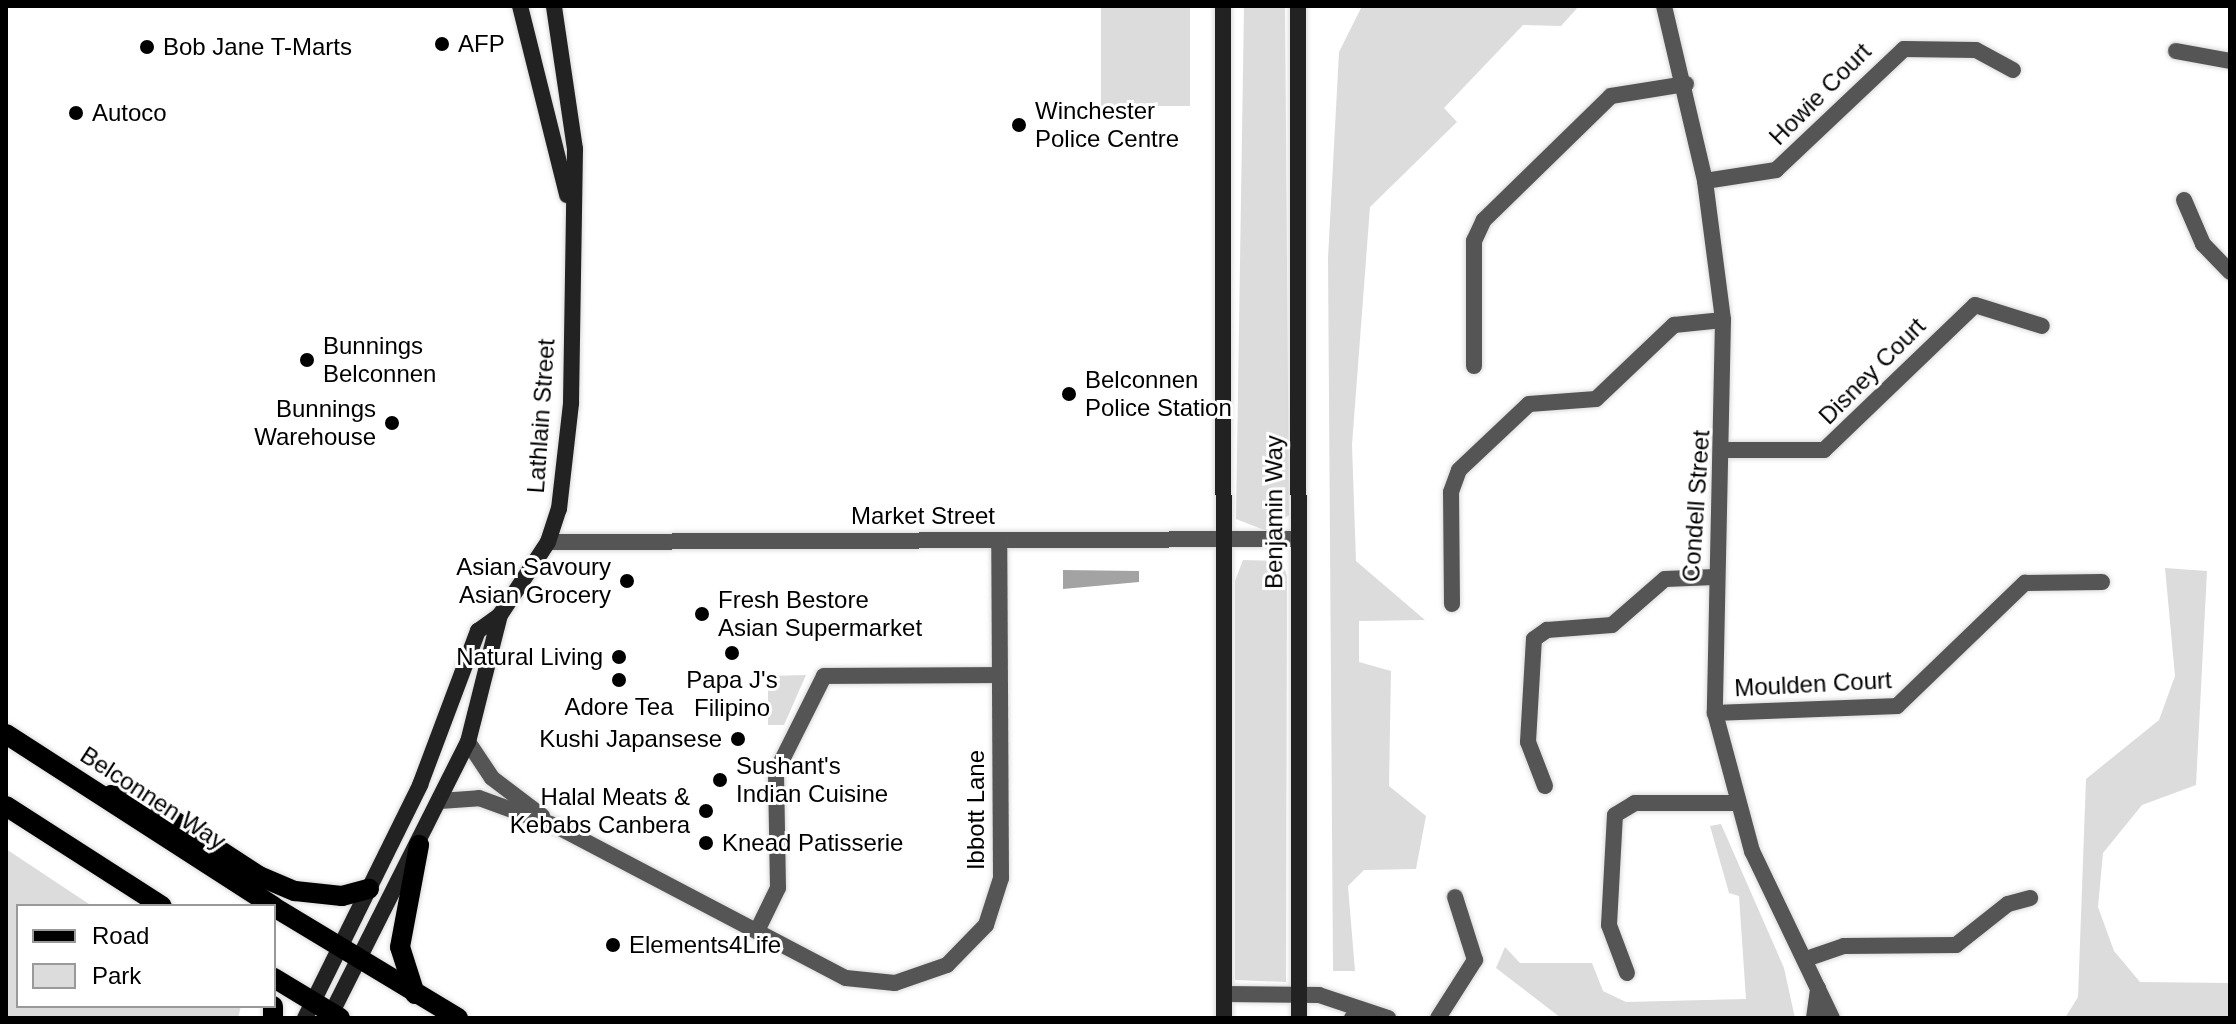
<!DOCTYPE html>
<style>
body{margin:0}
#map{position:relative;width:2236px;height:1024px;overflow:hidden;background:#fff;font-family:Helvetica,sans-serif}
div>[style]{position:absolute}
.green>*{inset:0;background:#dcdcdc;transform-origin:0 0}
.water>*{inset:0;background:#a3a3a3}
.roads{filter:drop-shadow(0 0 2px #dbdbdb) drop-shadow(0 0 2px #dbdbdb)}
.street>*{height:16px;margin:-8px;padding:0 8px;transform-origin:8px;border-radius:8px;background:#555}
.secondary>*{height:16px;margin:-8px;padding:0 8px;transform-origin:8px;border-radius:8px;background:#222}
.primary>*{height:20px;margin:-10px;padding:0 10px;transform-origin:10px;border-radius:10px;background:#000}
.dots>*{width:22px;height:22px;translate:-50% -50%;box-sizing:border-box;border:4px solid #fff;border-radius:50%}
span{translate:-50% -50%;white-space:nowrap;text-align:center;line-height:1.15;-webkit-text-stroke:6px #fff;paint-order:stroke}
.poi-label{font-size:24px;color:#000}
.left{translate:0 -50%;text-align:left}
.right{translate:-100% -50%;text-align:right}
.street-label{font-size:24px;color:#000}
.frame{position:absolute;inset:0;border:8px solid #000;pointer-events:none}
.legend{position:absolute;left:16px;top:904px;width:260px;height:104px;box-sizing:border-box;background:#fff;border:2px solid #999;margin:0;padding:10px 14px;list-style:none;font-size:24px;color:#000}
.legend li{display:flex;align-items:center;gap:16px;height:40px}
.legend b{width:40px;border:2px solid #999}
</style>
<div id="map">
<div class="green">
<i style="left:1101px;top:6px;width:89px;height:100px"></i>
<i style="clip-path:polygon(1244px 6px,1285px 6px,1289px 515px,1267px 531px,1236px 519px)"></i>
<i style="clip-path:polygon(1362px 6px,1579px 6px,1561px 26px,1523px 25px,1444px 108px,1457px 122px,1370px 207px,1352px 445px,1356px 561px,1425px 620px,1359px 621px,1359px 662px,1391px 671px,1389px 786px,1426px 816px,1416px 869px,1364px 870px,1348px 886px,1355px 971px,1333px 971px,1328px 258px,1339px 52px)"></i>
<i style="clip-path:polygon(1243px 560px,1282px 561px,1287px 576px,1286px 982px,1235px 980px,1235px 581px)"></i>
<i style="clip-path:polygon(2165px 568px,2207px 571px,2196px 785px,2142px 805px,2103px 853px,2098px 907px,2114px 951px,2140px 982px,2230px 983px,2230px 1017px,2065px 1018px,2078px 997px,2086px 779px,2159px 720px,2175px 676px)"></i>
<i style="clip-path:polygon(806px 675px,784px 725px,768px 725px,768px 676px)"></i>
<i style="clip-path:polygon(1721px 824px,1784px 968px,1795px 1018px,1561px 1018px,1496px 968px,1505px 947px,1520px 963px,1592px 963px,1603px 991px,1626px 1002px,1746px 999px,1739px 896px,1729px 893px,1710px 826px)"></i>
<i style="clip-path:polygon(6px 849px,92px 906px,18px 906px,18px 1006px,241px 1006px,238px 1018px,6px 1018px)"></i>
</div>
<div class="water">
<i style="clip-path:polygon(1063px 570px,1139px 571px,1139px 582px,1063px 589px)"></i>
</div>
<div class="roads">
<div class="street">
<i style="left:1664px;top:6px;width:180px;rotate:76.8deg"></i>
<i style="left:1705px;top:181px;width:140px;rotate:82.6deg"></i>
<i style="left:1723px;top:320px;width:393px;rotate:91.2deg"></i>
<i style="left:1715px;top:713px;width:143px;rotate:75deg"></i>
<i style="left:1752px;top:851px;width:185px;rotate:64.4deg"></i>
<i style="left:2176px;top:51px;width:55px;rotate:10.5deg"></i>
<i style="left:1705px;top:181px;width:72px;rotate:-8.8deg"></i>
<i style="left:1776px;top:170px;width:176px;rotate:-43.4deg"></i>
<i style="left:1904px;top:49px;width:72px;rotate:0.8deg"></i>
<i style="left:1976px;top:50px;width:42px;rotate:28.4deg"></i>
<i style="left:2184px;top:200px;width:48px;rotate:66.6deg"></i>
<i style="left:2203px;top:244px;width:39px;rotate:46deg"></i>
<i style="left:1474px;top:366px;width:125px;rotate:-90deg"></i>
<i style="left:1474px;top:241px;width:23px;rotate:-65deg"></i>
<i style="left:1484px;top:220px;width:177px;rotate:-44.3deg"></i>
<i style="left:1611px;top:96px;width:76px;rotate:-9.1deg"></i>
<i style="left:1725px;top:450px;width:99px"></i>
<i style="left:1824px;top:450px;width:209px;rotate:-43.8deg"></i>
<i style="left:1975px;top:305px;width:70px;rotate:17.4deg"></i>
<i style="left:548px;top:542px;width:750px;rotate:-0.23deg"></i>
<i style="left:1452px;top:604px;width:112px;rotate:-90.5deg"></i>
<i style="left:1451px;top:492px;width:23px;rotate:-70deg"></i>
<i style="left:1459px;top:470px;width:96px;rotate:-43.3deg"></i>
<i style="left:1529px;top:404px;width:67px;rotate:-4.3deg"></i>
<i style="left:1596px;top:399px;width:108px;rotate:-43.5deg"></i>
<i style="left:1674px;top:325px;width:49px;rotate:-5.8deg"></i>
<i style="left:1715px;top:713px;width:182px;rotate:-2.2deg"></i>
<i style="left:1897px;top:706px;width:178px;rotate:-43.9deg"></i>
<i style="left:2025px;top:583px;width:77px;rotate:-0.7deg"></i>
<i style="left:468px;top:742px;width:43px;rotate:56.3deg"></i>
<i style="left:492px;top:778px;width:63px;rotate:37.2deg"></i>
<i style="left:1545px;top:786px;width:47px;rotate:-111.1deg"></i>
<i style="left:1528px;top:742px;width:103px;rotate:-86.7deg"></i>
<i style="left:1534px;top:639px;width:16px;rotate:-35deg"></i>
<i style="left:1547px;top:630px;width:65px;rotate:-4.4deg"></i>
<i style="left:1612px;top:625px;width:70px;rotate:-41deg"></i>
<i style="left:1665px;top:579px;width:50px;rotate:-2.3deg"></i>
<i style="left:440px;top:801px;width:39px;rotate:-4deg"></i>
<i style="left:479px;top:798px;width:82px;rotate:20deg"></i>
<i style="left:556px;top:826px;width:327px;rotate:27.7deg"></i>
<i style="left:846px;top:978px;width:49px;rotate:5.8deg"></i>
<i style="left:895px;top:983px;width:55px;rotate:-19.1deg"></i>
<i style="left:947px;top:965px;width:56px;rotate:-45.7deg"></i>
<i style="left:986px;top:925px;width:49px;rotate:-72.3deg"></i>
<i style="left:1001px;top:878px;width:338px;rotate:-90.3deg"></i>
<i style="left:757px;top:931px;width:48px;rotate:-64deg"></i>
<i style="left:778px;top:888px;width:116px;rotate:-91deg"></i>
<i style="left:776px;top:772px;width:107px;rotate:-63.4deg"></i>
<i style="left:824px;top:676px;width:175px;rotate:-0.3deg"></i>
<i style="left:1806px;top:959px;width:40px;rotate:-18.9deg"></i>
<i style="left:1844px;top:946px;width:112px;rotate:-0.5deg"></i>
<i style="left:1956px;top:945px;width:66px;rotate:-38.3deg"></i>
<i style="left:2008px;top:904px;width:23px;rotate:-15deg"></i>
<i style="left:1627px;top:973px;width:51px;rotate:-110.6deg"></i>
<i style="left:1609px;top:925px;width:110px;rotate:-86.9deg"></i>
<i style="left:1615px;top:815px;width:23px;rotate:-31deg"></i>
<i style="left:1635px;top:803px;width:101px"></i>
<i style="left:1224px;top:994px;width:95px;rotate:0.6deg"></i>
<i style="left:1319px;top:995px;width:73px;rotate:18.4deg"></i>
<i style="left:1352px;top:1018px;width:28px;rotate:-2deg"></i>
<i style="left:1438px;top:1018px;width:69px;rotate:-57.5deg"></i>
<i style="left:1475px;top:960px;width:66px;rotate:-107.6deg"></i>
<i style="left:1814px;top:1018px;width:30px;rotate:-82deg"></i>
</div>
<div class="secondary">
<i style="left:520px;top:6px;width:195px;rotate:76deg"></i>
<i style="left:1223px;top:6px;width:1012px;rotate:89.94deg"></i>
<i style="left:1298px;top:6px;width:1012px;rotate:89.94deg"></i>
<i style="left:305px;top:1018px;width:260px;rotate:-63.7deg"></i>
<i style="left:420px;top:785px;width:165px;rotate:-69.4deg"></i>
<i style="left:478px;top:631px;width:27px;rotate:-36deg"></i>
<i style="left:500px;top:615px;width:87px;rotate:-56.7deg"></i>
<i style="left:548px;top:542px;width:35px;rotate:-72deg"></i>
<i style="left:559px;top:509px;width:107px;rotate:-83.5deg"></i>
<i style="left:571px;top:403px;width:254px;rotate:-89.1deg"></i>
<i style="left:575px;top:149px;width:145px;rotate:-98.4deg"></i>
<i style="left:329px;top:1018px;width:309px;rotate:-63.3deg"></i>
<i style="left:468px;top:742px;width:131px;rotate:-75.9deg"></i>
</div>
<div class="primary">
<i style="left:6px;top:734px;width:318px;rotate:32.8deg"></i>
<i style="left:111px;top:795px;width:40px;rotate:14.4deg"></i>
<i style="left:150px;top:805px;width:130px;rotate:33.1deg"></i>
<i style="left:259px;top:876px;width:39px;rotate:23deg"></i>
<i style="left:295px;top:891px;width:47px;rotate:6.1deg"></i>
<i style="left:342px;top:896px;width:28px;rotate:-15deg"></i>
<i style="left:6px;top:806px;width:185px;rotate:32.7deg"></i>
<i style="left:274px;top:907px;width:215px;rotate:31.1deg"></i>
<i style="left:274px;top:978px;width:77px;rotate:31.2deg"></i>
<i style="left:415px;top:994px;width:49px;rotate:-107.7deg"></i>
<i style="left:400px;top:947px;width:104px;rotate:-79.4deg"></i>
<i style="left:273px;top:1006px;width:12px;rotate:90deg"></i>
</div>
</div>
<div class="dots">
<i style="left:442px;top:44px;background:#000"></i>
<i style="left:147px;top:47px;background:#000"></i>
<i style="left:76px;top:113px;background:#000"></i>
<i style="left:1019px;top:125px;background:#000"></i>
<i style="left:307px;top:360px;background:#000"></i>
<i style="left:1069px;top:394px;background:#000"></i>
<i style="left:392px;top:423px;background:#000"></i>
<i style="left:627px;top:581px;background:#000"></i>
<i style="left:702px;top:614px;background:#000"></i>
<i style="left:732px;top:653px;background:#000"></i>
<i style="left:619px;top:657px;background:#000"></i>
<i style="left:619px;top:680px;background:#000"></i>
<i style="left:738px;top:739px;background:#000"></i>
<i style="left:720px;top:780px;background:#000"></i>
<i style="left:706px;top:811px;background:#000"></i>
<i style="left:706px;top:843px;background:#000"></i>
<i style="left:613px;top:945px;background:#000"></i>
</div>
<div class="poi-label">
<span class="left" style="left:458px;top:44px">AFP</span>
<span class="left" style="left:163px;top:47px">Bob Jane T-Marts</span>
<span class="left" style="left:1035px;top:125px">Winchester<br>Police Centre</span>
<span class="left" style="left:92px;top:113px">Autoco</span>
<span class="left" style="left:323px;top:360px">Bunnings<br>Belconnen</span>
<span class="left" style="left:1085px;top:394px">Belconnen<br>Police Station</span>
<span class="right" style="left:376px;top:423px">Bunnings<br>Warehouse</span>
<span class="right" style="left:611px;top:581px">Asian Savoury<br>Asian Grocery</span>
<span class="left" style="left:718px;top:614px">Fresh Bestore<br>Asian Supermarket</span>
<span class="right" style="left:603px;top:657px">Natural Living</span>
<span style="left:732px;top:694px">Papa J's<br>Filipino</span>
<span style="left:619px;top:707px">Adore Tea</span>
<span class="right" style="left:722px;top:739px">Kushi Japansese</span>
<span class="left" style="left:736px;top:780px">Sushant's<br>Indian Cuisine</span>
<span class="right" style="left:690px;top:811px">Halal Meats &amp;<br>Kebabs Canbera</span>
<span class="left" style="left:722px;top:843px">Knead Patisserie</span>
<span class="left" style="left:629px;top:945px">Elements4Life</span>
</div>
<div class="street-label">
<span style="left:1820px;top:94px;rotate:-45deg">Howie Court</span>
<span style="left:1872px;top:371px;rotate:-45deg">Disney Court</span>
<span style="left:541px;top:416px;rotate:-86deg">Lathlain Street</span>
<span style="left:1696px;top:506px;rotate:-86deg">Condell Street</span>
<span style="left:1274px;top:512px;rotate:-90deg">Benjamin Way</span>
<span style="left:923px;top:516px">Market Street</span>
<span style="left:1813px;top:684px;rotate:-3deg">Moulden Court</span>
<span style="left:153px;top:798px;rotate:33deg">Belconnen Way</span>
<span style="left:976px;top:810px;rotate:-90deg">Ibbott Lane</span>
</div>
<div class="frame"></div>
<ul class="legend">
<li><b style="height:10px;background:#000"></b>Road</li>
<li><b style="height:22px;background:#dcdcdc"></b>Park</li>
</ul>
</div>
